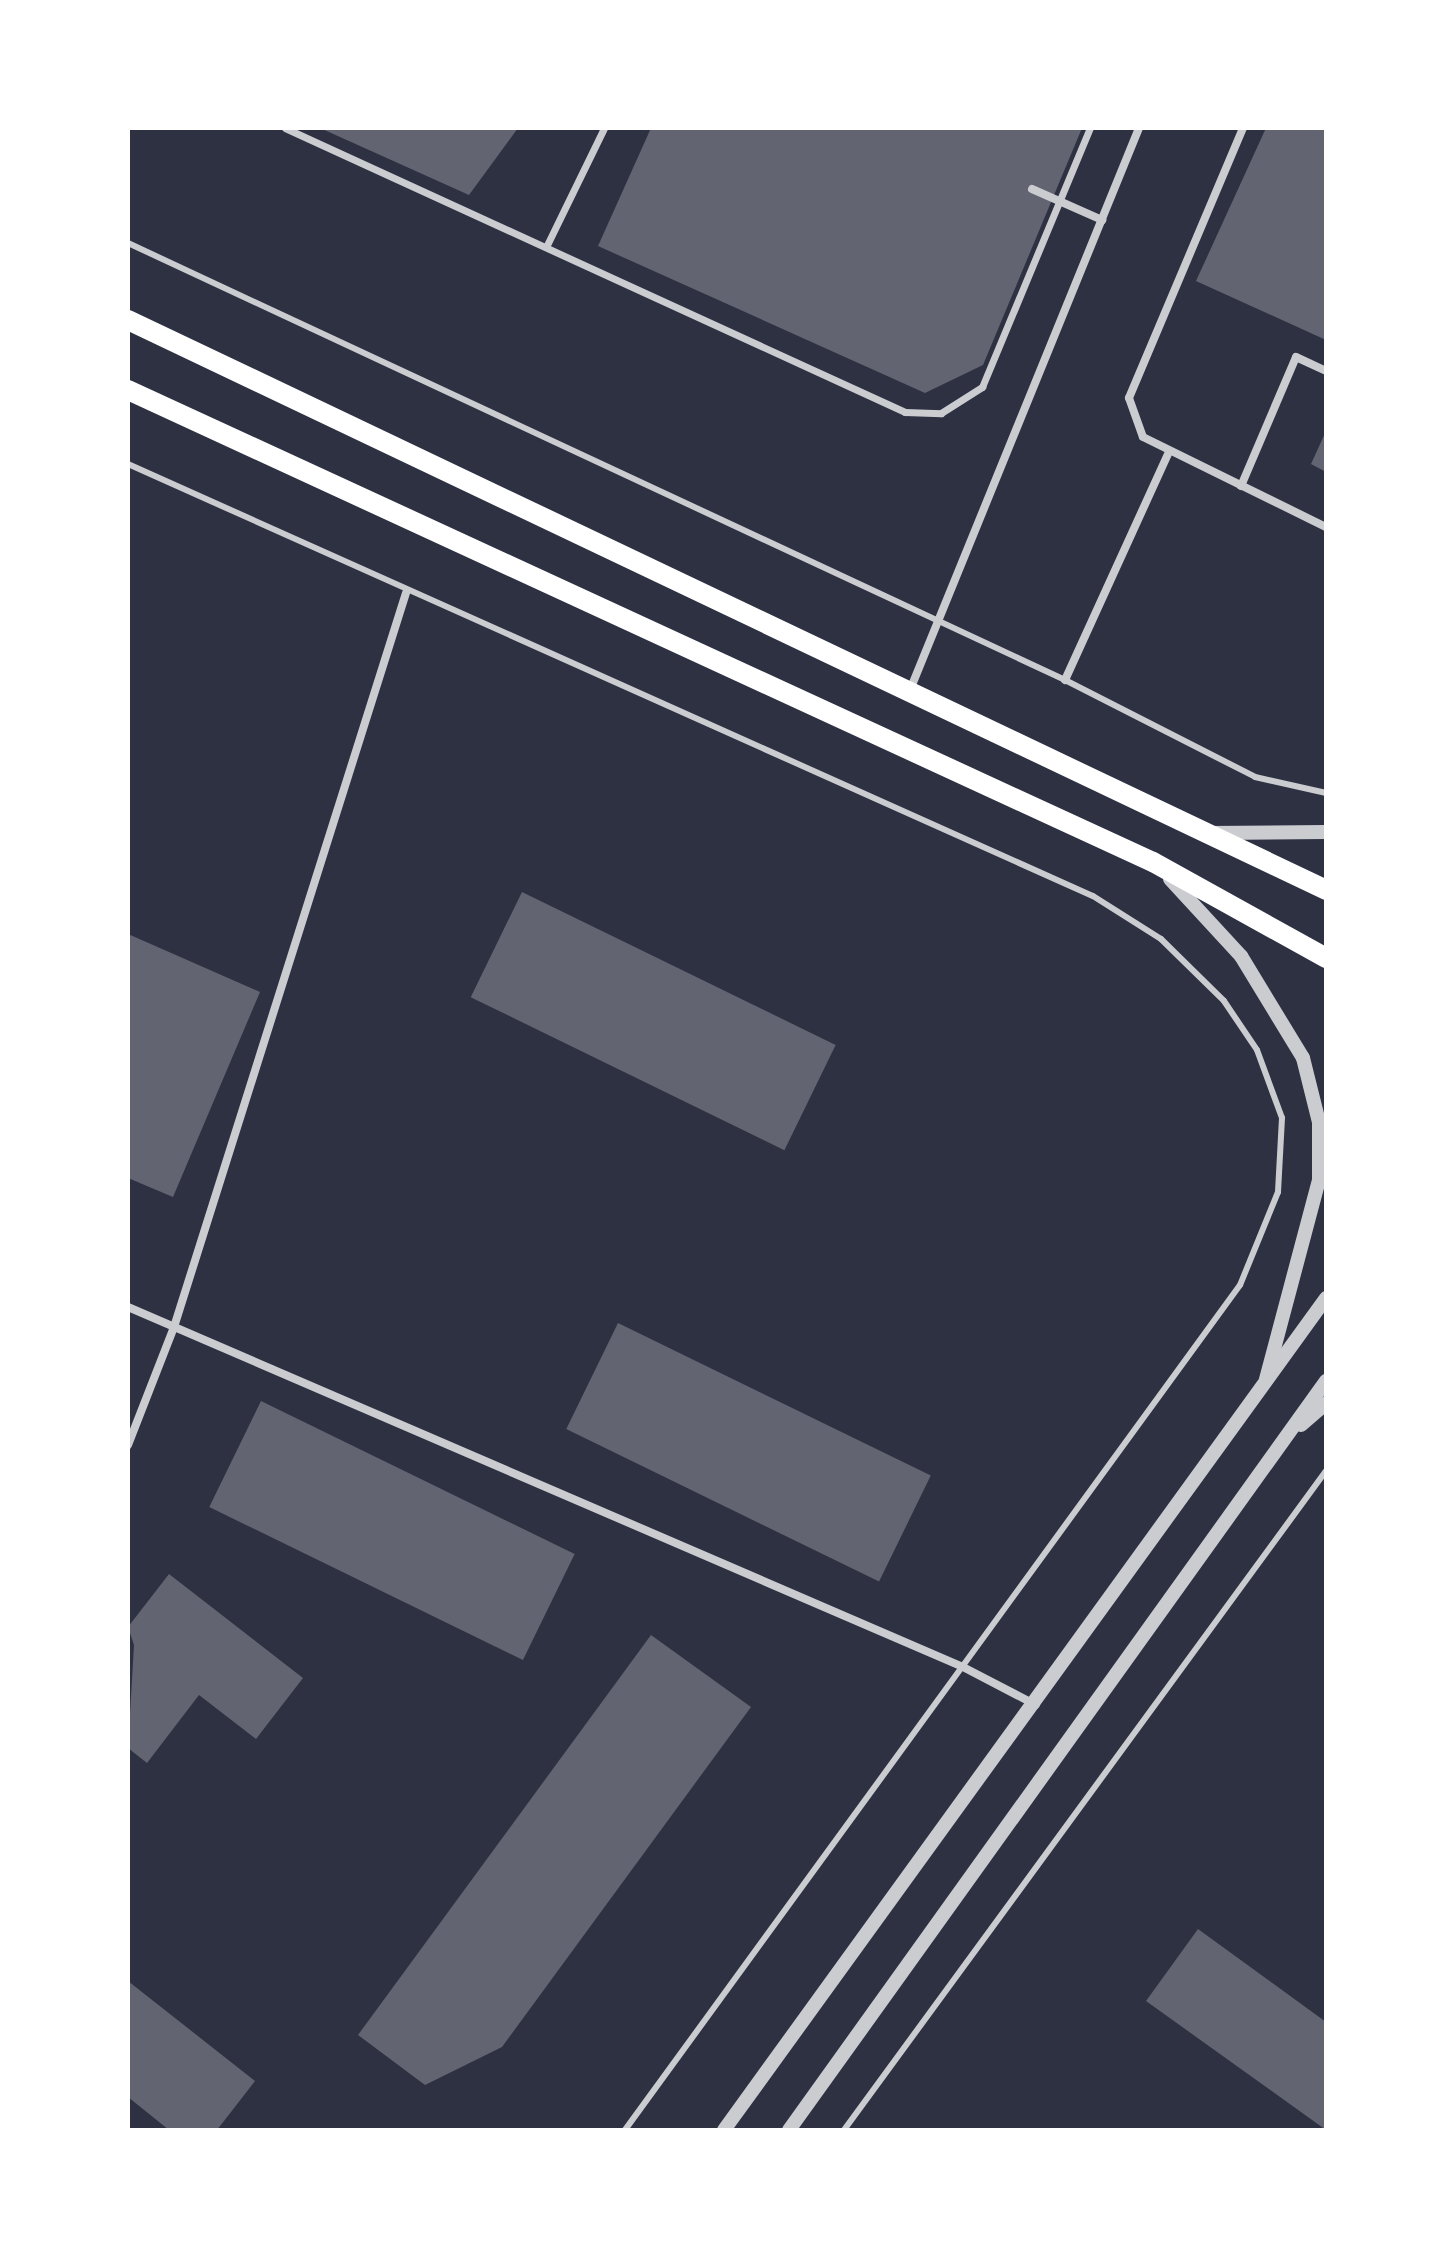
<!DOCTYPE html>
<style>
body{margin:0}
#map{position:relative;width:1454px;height:2258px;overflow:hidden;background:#2d3142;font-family:"IBM Plex Sans",sans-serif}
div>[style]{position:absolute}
.building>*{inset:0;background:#626471;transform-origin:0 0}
.service>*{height:6px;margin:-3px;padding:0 3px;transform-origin:3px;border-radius:3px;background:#caccd0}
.pedestrian>*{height:7px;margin:-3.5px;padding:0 3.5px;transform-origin:3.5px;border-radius:3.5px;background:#caccd0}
.minor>*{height:8px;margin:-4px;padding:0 4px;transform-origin:4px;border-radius:4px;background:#caccd0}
.tertiary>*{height:14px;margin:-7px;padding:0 7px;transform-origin:7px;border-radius:7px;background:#caccd0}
.primary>*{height:20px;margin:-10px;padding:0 10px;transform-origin:10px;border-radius:10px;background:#fff}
span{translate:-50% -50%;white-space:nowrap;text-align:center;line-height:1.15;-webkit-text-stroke:6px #fff;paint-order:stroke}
.frame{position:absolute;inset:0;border:130px solid #fff;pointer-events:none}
</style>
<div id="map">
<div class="building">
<i style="clip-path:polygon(320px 128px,518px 128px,469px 195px)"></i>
<i style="clip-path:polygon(651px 128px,1082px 128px,983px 365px,925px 393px,598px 246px)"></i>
<i style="clip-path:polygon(1266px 128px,1326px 128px,1326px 340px,1196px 281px)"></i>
<i style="clip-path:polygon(1326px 431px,1326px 472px,1311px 464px)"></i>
<i style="left:522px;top:892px;width:349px;height:117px;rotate:26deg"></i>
<i style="clip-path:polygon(128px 934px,260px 992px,173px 1197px,128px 1178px)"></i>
<i style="left:618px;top:1323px;width:348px;height:118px;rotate:26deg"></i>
<i style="left:261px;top:1401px;width:349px;height:118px;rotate:26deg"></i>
<i style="clip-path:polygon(169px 1574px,303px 1678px,256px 1739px,199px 1695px,147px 1763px,128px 1748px,134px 1645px,128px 1627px)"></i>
<i style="clip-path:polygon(651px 1635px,751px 1707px,502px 2047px,425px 2085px,358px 2035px)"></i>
<i style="clip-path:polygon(1198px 1929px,1326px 2022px,1326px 2130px,1146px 2001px)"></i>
<i style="clip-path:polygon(128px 1981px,255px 2081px,217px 2130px,169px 2130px,128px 2097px)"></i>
</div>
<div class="service">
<i style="left:128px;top:243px;width:1034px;rotate:25deg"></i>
<i style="left:1065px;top:680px;width:213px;rotate:27deg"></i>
<i style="left:1255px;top:777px;width:73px;rotate:12.7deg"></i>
<i style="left:128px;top:464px;width:1057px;rotate:24.12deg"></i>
<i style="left:1093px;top:896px;width:80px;rotate:32.3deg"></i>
<i style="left:1161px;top:939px;width:88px;rotate:44.5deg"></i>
<i style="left:1224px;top:1001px;width:59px;rotate:56deg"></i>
<i style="left:1257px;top:1050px;width:72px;rotate:69.8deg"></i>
<i style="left:1282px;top:1118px;width:74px;rotate:93.1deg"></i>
<i style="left:1278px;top:1192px;width:100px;rotate:112.2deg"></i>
<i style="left:1240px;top:1285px;width:1045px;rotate:126.05deg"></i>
<i style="left:844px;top:2130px;width:816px;rotate:-53.82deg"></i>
</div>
<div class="pedestrian">
<i style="left:285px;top:128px;width:682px;rotate:24.61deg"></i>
<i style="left:905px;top:412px;width:36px;rotate:2deg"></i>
<i style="left:941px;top:413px;width:49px;rotate:-32.4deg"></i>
<i style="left:982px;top:387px;width:281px;rotate:-67.4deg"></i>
<i style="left:547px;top:245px;width:130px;rotate:-64deg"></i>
</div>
<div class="minor">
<i style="left:1243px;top:128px;width:293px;rotate:112.9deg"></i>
<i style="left:1129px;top:398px;width:41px;rotate:70.3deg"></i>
<i style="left:1143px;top:437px;width:204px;rotate:26.2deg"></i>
<i style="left:1032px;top:189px;width:77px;rotate:23.9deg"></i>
<i style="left:1241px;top:486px;width:140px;rotate:-66.9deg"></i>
<i style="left:1296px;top:357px;width:33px;rotate:25deg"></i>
<i style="left:1065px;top:680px;width:251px;rotate:-65.5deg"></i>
<i style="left:910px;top:690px;width:607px;rotate:-67.83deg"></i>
<i style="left:128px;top:1307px;width:909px;rotate:23.32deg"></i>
<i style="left:963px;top:1667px;width:82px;rotate:27.5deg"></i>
<i style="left:128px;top:1445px;width:127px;rotate:-68.7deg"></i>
<i style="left:174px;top:1327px;width:770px;rotate:-72.46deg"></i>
</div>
<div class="tertiary">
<i style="left:1210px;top:833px;width:116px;rotate:-0.5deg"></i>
<i style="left:1170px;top:879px;width:105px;rotate:47.3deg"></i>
<i style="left:1241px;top:956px;width:119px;rotate:58.7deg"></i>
<i style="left:1303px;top:1058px;width:66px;rotate:76deg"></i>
<i style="left:1319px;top:1122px;width:58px;rotate:90deg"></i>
<i style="left:1319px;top:1180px;width:206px;rotate:104.9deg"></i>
<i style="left:1301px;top:1425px;width:33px;rotate:-41deg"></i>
<i style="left:724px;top:2130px;width:1027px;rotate:-54.11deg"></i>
<i style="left:789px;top:2130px;width:922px;rotate:-54.36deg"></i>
</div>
<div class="primary">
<i style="left:128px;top:320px;width:1327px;rotate:25.44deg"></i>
<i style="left:128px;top:390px;width:1128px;rotate:24.73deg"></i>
<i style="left:1153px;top:862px;width:198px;rotate:29deg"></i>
</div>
<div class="frame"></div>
</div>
